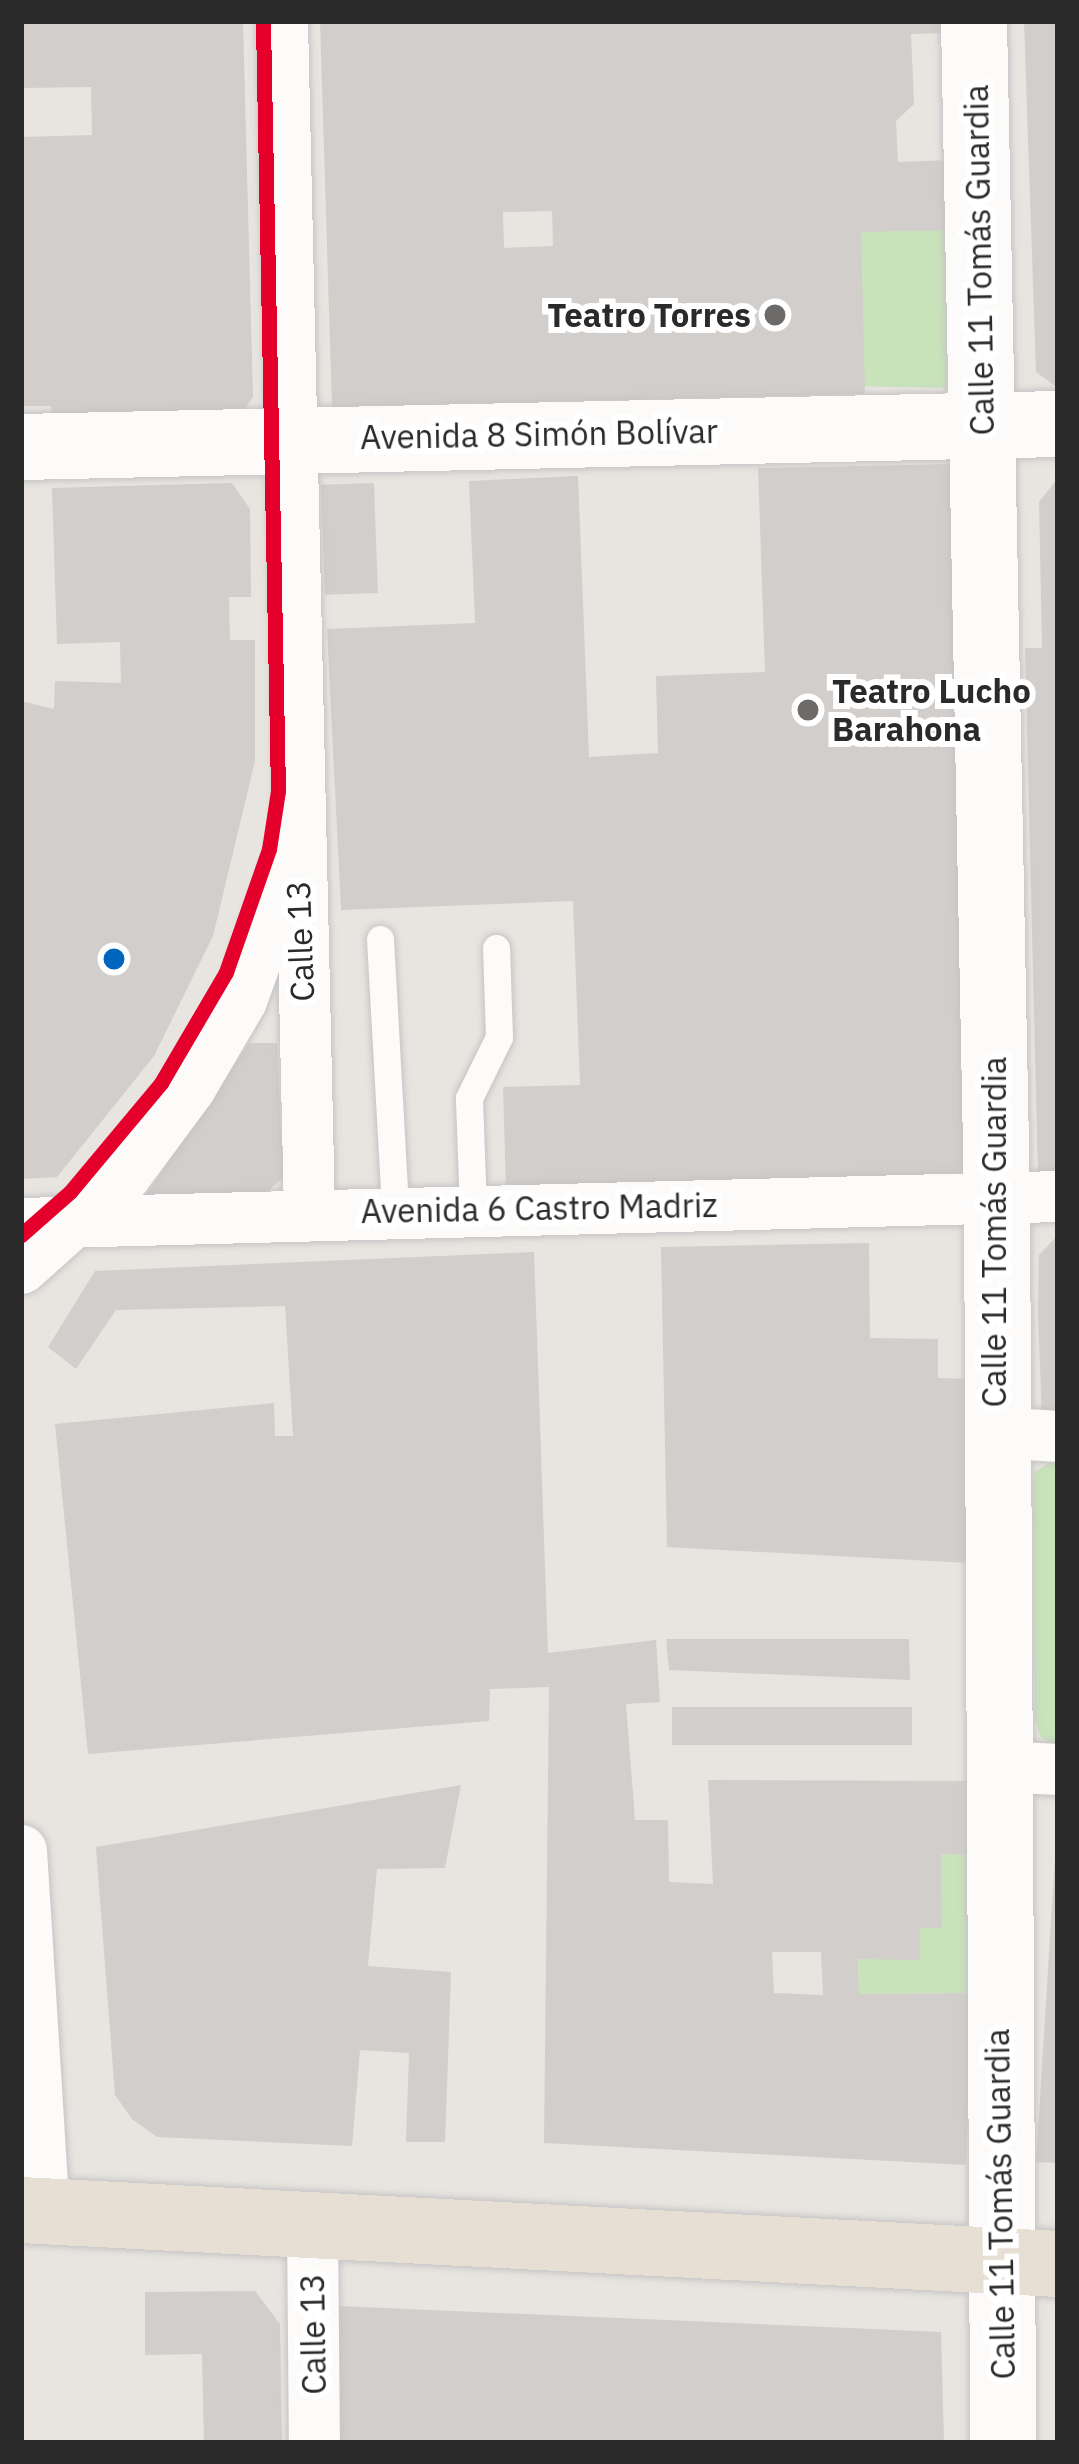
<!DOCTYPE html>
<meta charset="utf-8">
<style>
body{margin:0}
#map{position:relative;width:1079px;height:2464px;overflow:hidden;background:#e8e5e0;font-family:"IBM Plex Sans",sans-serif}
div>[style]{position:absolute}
.green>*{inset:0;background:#c8e2ba;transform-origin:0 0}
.building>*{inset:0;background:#d1cecb;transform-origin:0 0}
.roads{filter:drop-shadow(0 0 3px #c6c4c5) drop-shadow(0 0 3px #c6c4c5)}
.lane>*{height:27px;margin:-13.5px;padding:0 13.5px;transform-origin:13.5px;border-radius:13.5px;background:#fcfbfa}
.street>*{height:51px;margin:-25.5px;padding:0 25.5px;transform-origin:25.5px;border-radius:25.5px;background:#fcfbfa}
.secondary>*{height:66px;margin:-33px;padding:0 33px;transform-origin:33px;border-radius:33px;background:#fcfbfa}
.highway>*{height:66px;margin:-33px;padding:0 33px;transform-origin:33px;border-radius:33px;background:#e7ded4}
.rail-1>*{height:15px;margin:-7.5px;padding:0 7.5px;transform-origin:7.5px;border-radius:7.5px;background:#e4002b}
.dots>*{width:33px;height:33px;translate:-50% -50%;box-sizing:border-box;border:6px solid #fff;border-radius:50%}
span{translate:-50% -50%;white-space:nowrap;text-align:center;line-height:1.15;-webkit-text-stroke:12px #fff;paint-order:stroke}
.street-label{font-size:33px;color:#2a2a2a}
.poi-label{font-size:33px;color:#2a2a2a;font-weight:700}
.right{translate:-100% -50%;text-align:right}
.left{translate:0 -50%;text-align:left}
.frame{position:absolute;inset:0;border:24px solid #2a2a2a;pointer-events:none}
</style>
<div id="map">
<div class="green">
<i style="left:953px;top:230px;width:158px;height:92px;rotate:91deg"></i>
<i style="clip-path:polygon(1058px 1457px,1058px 1750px,1040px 1736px,1035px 1718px,1033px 1483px,1035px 1472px)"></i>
<i style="clip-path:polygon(941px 1854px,969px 1855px,972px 1993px,859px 1994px,858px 1959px,920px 1959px,920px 1928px,942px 1927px)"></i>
</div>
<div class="building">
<i style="clip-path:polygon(21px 21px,243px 21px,253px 397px,243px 411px,52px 414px,51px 406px,23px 406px,21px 137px,92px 135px,91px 87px,21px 88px)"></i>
<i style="clip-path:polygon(evenodd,320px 21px,949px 21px,949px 33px,911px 34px,914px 104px,896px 121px,898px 162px,952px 160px,953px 230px,861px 232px,865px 394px,332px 407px,320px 21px,552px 211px,553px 246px,504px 248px,503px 212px,552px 211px)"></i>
<i style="clip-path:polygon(1024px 21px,1058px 21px,1058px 388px,1036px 372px)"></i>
<i style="clip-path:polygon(953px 464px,969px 1181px,506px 1191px,503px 1087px,580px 1085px,573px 901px,341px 910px,327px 629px,475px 623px,469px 481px,578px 476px,589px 757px,658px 753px,656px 676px,765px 672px,758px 468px)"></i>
<i style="clip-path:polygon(1058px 478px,1058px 1172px,1038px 1173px,1025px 648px,1042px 648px,1039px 502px)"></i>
<i style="clip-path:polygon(232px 483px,250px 509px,251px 597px,229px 597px,230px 640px,255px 640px,255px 761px,213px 936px,154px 1056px,57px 1177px,21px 1179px,21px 701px,54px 709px,55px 681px,121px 683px,120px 642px,57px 644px,52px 488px)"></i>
<i style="left:374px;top:483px;width:110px;height:53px;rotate:88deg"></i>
<i style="clip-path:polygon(249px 1043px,277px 1043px,283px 1178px,258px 1199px,145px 1197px)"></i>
<i style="clip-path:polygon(1058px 1235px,1058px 1421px,1042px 1420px,1038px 1313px,1039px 1255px)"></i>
<i style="clip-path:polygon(869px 1243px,870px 1338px,938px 1339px,938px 1378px,969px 1379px,969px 1563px,667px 1547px,661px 1247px)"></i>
<i style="clip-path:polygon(evenodd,534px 1252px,548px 1653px,656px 1640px,660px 1702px,626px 1704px,635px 1820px,668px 1820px,669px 1882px,713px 1884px,708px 1780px,967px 1781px,969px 1855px,941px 1854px,942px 1928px,920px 1928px,920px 1960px,858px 1959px,859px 1994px,972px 1993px,966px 2165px,544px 2143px,549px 1687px,490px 1689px,489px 1721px,88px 1754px,55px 1424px,274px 1403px,275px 1436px,293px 1436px,285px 1306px,116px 1310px,76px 1369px,48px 1347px,95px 1271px,534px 1252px,772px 1952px,821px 1952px,823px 1995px,774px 1993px,772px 1952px)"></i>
<i style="clip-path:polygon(666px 1639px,909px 1639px,910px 1680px,669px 1670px)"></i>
<i style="left:672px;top:1707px;width:240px;height:38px"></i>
<i style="clip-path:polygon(461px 1785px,445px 1868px,377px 1869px,368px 1966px,451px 1972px,445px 2142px,406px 2142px,409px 2053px,360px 2050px,352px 2146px,157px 2137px,132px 2119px,115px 2095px,96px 1847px)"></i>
<i style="clip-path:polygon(1058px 1809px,1058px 2163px,1036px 2162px)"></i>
<i style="clip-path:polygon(255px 2291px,280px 2324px,282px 2443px,204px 2443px,202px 2354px,145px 2355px,145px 2292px)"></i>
<i style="clip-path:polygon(339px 2306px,941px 2332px,944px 2443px,340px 2443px)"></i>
</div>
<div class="roads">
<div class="lane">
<i style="left:380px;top:939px;width:272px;rotate:86.8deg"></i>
<i style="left:473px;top:1209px;width:111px;rotate:-92.1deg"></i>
<i style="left:469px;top:1098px;width:68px;rotate:-63.8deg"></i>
<i style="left:499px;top:1037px;width:89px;rotate:-91.9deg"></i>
</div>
<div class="street">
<i style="left:282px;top:21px;width:1192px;rotate:88.7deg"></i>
<i style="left:21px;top:1223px;width:1037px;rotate:-1.49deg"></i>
<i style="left:21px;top:1268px;width:140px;rotate:-41.8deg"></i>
<i style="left:125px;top:1175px;width:109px;rotate:-53.5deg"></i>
<i style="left:190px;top:1087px;width:101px;rotate:-59.6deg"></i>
<i style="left:241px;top:1000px;width:133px;rotate:-70.2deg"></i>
<i style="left:993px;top:1432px;width:65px;rotate:3.5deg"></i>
<i style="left:997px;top:1766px;width:61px;rotate:2.8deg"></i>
<i style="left:21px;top:1850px;width:363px;rotate:86.4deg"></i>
<i style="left:312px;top:2225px;width:218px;rotate:89.5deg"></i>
</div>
<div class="secondary">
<i style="left:974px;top:21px;width:1176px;rotate:88.88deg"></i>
<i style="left:997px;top:1197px;width:1246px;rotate:89.72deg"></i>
<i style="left:21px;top:447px;width:1037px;rotate:-1.27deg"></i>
</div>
<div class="highway">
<i style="left:21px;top:2210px;width:1038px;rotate:2.98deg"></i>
</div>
</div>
<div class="rail-1">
<i style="left:21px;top:1235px;width:65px;rotate:-41.3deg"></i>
<i style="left:70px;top:1192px;width:142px;rotate:-50.1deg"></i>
<i style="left:161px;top:1083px;width:129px;rotate:-59.6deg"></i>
<i style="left:226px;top:972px;width:130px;rotate:-70.7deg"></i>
<i style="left:269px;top:849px;width:59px;rotate:-81.2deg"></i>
<i style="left:278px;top:791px;width:770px;rotate:-91.12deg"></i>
</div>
<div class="dots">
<i style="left:775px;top:315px;background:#6c6b6a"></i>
<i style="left:808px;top:710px;background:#6c6b6a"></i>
<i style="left:114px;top:959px;background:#0065bd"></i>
</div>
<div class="street-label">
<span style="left:979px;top:260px;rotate:-91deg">Calle 11 Tomás Guardia</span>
<span style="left:539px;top:434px;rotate:-1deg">Avenida 8 Simón Bolívar</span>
<span style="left:300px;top:941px;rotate:-92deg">Calle 13</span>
<span style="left:539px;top:1208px;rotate:-1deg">Avenida 6 Castro Madriz</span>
<span style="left:994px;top:1232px;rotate:-90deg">Calle 11 Tomás Guardia</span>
<span style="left:1000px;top:2204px;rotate:-91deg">Calle 11 Tomás Guardia</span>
<span style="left:313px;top:2334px;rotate:-91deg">Calle 13</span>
</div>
<div class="poi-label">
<span class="right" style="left:751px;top:315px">Teatro Torres</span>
<span class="left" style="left:832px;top:710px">Teatro Lucho<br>Barahona</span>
</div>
<div class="frame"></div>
</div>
